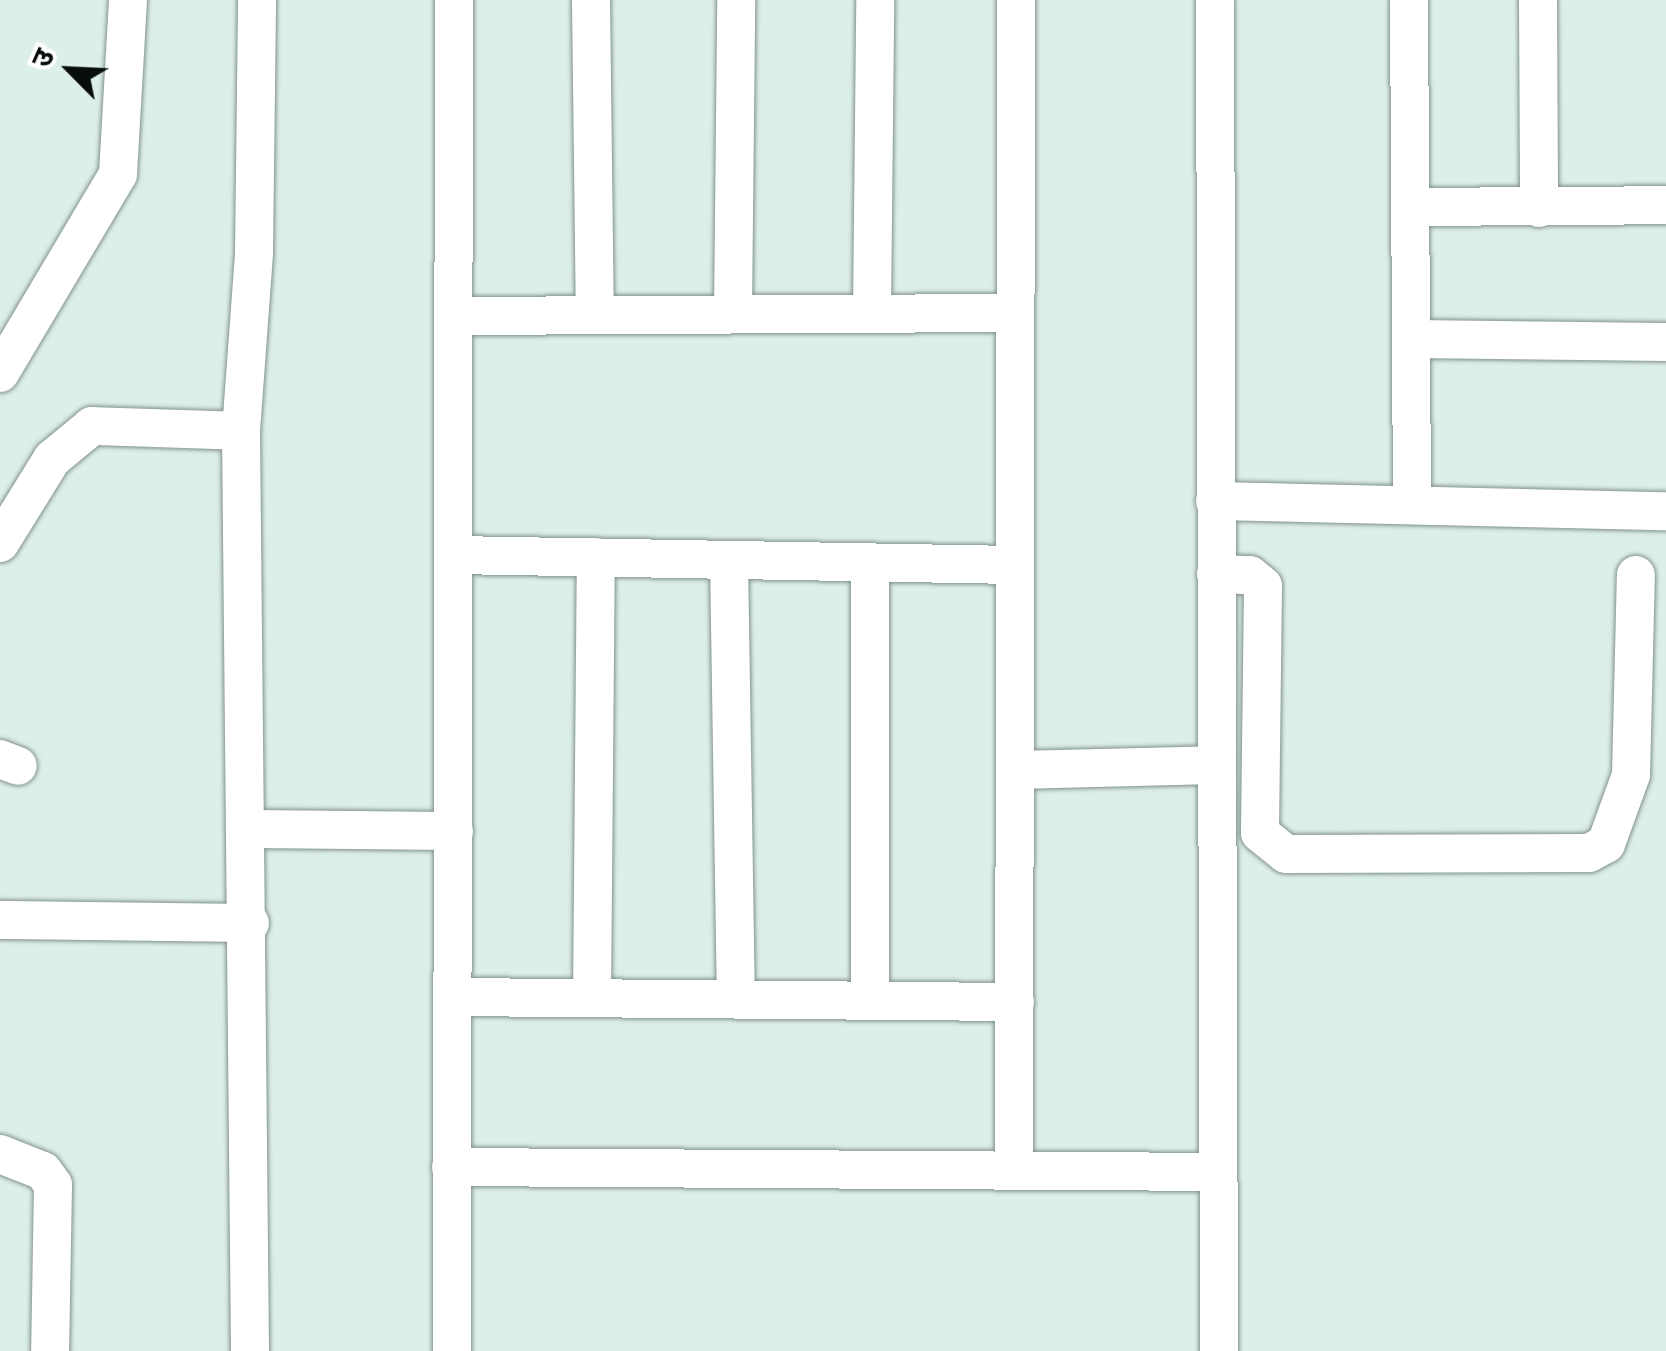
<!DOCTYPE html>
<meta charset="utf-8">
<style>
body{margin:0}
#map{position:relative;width:1666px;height:1351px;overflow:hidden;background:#ddefe9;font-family:Figtree,"Noto Sans Devanagari",sans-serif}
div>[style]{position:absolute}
.roads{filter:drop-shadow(0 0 2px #81928d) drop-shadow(0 0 2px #81928d)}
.minor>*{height:38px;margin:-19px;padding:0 19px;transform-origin:19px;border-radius:19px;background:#fff}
span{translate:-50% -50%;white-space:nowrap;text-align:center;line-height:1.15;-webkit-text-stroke:8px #fff;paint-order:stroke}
.north{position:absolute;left:20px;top:20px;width:100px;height:100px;-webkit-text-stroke:8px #fff;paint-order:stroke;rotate:294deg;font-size:28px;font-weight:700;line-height:40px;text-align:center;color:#070d0b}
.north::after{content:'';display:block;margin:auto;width:35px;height:45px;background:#070d0b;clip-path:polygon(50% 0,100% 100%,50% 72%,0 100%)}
</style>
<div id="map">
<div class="roads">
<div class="minor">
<i style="left:591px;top:0;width:314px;rotate:89.3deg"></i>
<i style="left:1215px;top:0;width:1351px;rotate:89.83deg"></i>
<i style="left:1409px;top:0;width:501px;rotate:89.66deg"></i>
<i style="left:1538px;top:0;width:208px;rotate:89.7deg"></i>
<i style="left:1410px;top:207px;width:256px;rotate:-0.4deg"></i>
<i style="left:733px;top:311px;width:311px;rotate:-89.4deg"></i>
<i style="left:872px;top:312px;width:312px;rotate:-89.4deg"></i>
<i style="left:455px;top:316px;width:560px;rotate:-0.31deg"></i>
<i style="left:1411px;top:339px;width:255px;rotate:0.7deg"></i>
<i style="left:0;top:373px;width:231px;rotate:-59.3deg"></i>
<i style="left:118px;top:174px;width:174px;rotate:-86.7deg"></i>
<i style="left:1215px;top:501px;width:451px;rotate:1.3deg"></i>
<i style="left:0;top:543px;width:99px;rotate:-58.2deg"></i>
<i style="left:52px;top:459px;width:52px;rotate:-39.5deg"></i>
<i style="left:92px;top:426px;width:149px;rotate:1.9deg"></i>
<i style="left:454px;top:555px;width:561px;rotate:1.02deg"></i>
<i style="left:729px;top:560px;width:439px;rotate:89.1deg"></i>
<i style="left:1216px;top:574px;width:34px;rotate:2deg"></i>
<i style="left:1250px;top:575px;width:17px;rotate:40deg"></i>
<i style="left:1263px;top:586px;width:247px;rotate:90.7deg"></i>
<i style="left:1260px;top:833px;width:33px;rotate:39deg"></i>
<i style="left:1286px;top:854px;width:303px;rotate:-0.2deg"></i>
<i style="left:1589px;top:853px;width:19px;rotate:-28deg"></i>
<i style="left:1606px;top:844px;width:73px;rotate:-70.1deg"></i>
<i style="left:1631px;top:775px;width:200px;rotate:-88.6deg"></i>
<i style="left:0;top:759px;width:19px;rotate:21deg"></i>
<i style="left:1015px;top:770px;width:201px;rotate:-1.4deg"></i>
<i style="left:250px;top:829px;width:204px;rotate:0.6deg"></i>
<i style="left:0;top:920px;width:250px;rotate:0.7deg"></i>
<i style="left:453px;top:997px;width:562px;rotate:0.51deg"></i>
<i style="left:592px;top:998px;width:441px;rotate:-89.5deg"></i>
<i style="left:870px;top:1000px;width:438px;rotate:-90deg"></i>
<i style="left:0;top:1154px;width:46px;rotate:21.6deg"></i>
<i style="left:43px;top:1171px;width:17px;rotate:54deg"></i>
<i style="left:53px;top:1185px;width:166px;rotate:91deg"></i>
<i style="left:451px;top:1167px;width:766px;rotate:0.37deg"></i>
<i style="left:1014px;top:1170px;width:1170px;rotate:-89.9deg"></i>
<i style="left:250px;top:1351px;width:920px;rotate:-90.56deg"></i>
<i style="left:241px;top:431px;width:179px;rotate:-85.8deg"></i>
<i style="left:254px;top:252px;width:252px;rotate:-89.3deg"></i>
<i style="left:452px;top:1351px;width:1351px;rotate:-89.92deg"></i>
</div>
</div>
<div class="north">उ</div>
</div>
